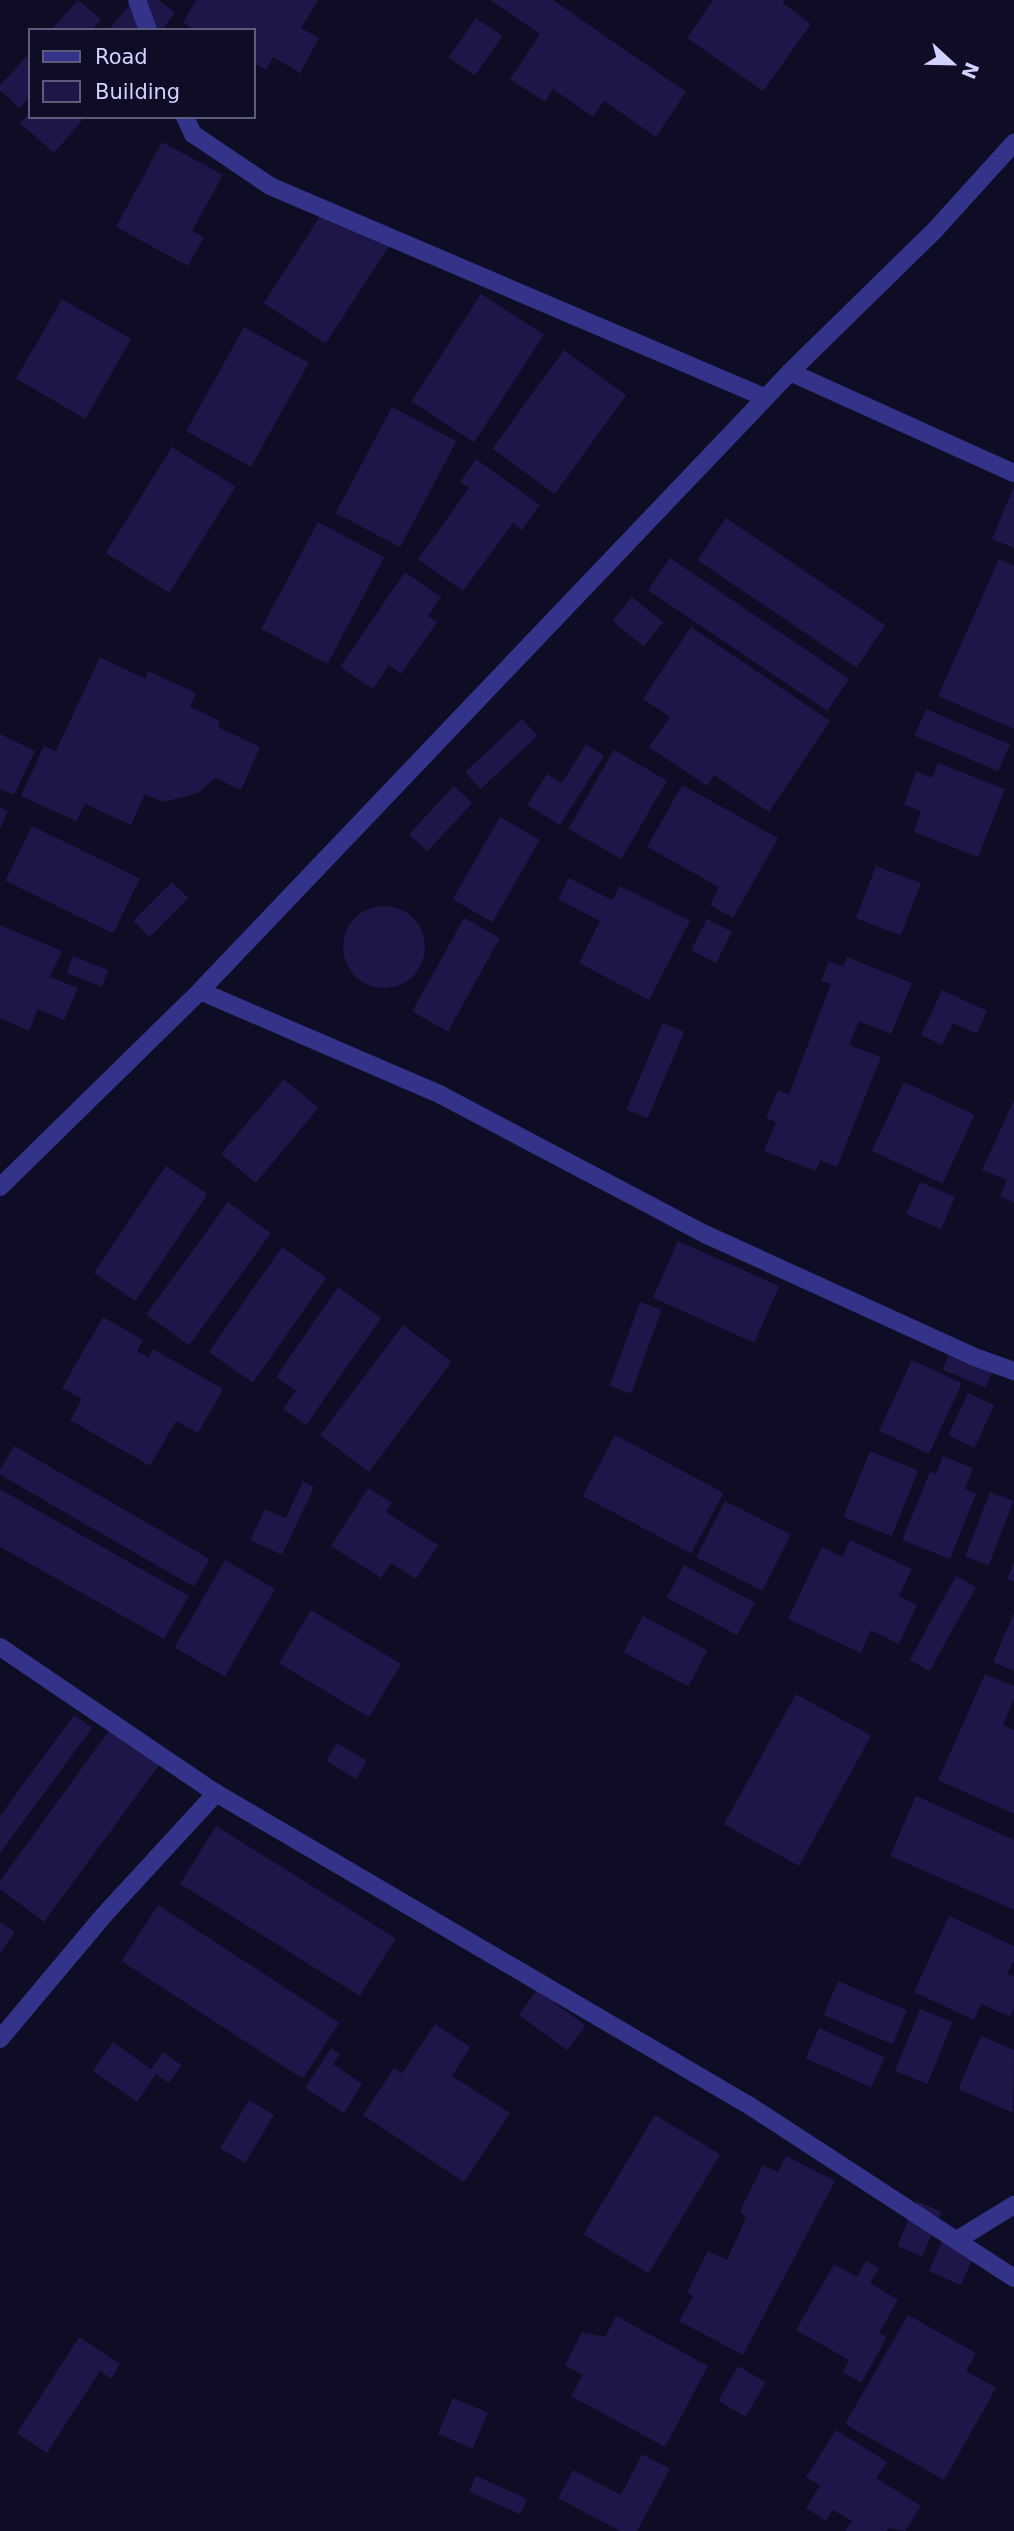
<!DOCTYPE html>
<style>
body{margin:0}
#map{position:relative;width:1014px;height:2531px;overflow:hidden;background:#0f0c25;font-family:"DejaVu Sans",sans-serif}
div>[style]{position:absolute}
.building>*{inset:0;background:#1e1648;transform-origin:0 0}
.round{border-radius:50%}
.street>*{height:18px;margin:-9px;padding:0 9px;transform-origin:9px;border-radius:9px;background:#333489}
span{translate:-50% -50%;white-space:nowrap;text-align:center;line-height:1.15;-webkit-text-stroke:5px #0f0c25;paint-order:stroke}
.legend{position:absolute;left:28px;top:28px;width:228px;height:91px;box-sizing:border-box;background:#0f0c25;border:2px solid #5d5b7c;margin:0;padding:9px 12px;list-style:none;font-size:21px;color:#d3d1ff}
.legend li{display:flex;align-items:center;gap:14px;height:35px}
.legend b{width:35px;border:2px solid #5d5b7c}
.north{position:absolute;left:916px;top:28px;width:70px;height:70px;-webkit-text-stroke:5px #0f0c25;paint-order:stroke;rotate:112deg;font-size:19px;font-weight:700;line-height:28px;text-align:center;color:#d3d1ff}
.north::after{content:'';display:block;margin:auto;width:24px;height:32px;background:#d3d1ff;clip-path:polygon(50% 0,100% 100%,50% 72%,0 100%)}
</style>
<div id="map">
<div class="building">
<i style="clip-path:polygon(78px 0,101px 19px,92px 30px,51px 30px)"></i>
<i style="clip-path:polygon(133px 0,159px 0,175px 13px,162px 30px,109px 30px)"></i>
<i style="clip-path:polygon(196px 0,318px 0,301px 28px,319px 38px,300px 73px,273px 57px,266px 70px,254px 63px,254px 30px,195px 30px,183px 23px)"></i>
<i style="clip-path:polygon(490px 0,553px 0,686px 92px,656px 137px,604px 101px,593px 117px,553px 89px,545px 102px,510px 79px,540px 34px)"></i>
<i style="clip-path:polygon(713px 0,785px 0,783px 3px,811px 24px,763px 91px,687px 38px)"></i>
<i style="left:476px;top:18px;width:32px;height:48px;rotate:35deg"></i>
<i style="clip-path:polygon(30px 53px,30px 97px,19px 108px,0 90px,0 85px)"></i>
<i style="clip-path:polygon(30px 112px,30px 117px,85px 117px,54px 153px,20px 123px)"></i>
<i style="clip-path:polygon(162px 142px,223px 175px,192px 231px,204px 237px,188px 266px,116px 227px)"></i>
<i style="left:330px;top:201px;width:74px;height:122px;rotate:33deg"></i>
<i style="left:481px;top:294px;width:75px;height:128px;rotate:33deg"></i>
<i style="left:62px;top:299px;width:80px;height:92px;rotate:30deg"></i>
<i style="left:244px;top:327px;width:74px;height:119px;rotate:29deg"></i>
<i style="left:564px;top:350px;width:77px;height:122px;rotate:36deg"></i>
<i style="left:392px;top:407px;width:73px;height:120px;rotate:28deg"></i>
<i style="left:172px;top:447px;width:75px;height:125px;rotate:32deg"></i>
<i style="clip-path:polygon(476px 459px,540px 505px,522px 530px,513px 523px,463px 591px,418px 559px,469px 488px,460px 482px)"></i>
<i style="clip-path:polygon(1014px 486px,1014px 548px,992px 539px)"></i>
<i style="left:726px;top:518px;width:192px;height:51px;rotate:34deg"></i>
<i style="left:318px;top:522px;width:75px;height:121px;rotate:28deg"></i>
<i style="left:670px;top:558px;width:216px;height:39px;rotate:34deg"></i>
<i style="clip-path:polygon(999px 559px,1014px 566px,1014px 729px,938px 696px)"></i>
<i style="clip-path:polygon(405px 572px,441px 597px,428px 616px,437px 622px,401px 674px,389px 665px,373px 689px,340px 667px)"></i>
<i style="left:632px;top:597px;width:40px;height:31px;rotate:39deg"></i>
<i style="clip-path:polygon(691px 627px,830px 721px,769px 812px,714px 775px,707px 786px,649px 747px,670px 717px,643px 699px)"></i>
<i style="clip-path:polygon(100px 657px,145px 679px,148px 671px,196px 693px,190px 707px,220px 721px,218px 727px,260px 747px,241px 790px,215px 778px,198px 793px,163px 802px,145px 794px,131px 825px,85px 804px,76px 821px,21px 796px,44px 746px,56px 751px)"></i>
<i style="left:926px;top:709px;width:91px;height:29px;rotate:23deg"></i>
<i style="left:522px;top:719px;width:23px;height:78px;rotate:47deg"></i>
<i style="clip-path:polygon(0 734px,35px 751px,14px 795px,0 789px)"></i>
<i style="clip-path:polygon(586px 744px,604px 756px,560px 825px,527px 805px,547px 774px,562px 783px)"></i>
<i style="left:614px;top:750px;width:61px;height:91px;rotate:30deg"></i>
<i style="clip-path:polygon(938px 763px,1005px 789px,978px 857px,914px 832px,921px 811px,904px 805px,916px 771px,932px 778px)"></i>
<i style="clip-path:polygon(682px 785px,778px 838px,733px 918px,710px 905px,719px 887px,647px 847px)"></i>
<i style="left:454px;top:786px;width:25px;height:66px;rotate:43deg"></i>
<i style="clip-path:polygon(0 807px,8px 811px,0 829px)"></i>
<i style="left:500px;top:817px;width:46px;height:95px;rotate:30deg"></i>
<i style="left:32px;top:826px;width:120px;height:61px;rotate:26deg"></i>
<i style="left:876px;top:866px;width:48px;height:56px;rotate:21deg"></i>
<i style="clip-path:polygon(569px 878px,612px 900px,620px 886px,690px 921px,649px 1000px,579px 963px,600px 921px,558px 899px)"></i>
<i style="left:172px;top:882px;width:23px;height:55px;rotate:45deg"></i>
<i class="round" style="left:343px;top:906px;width:82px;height:82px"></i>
<i style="left:464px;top:918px;width:41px;height:107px;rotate:29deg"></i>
<i style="left:707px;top:919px;width:28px;height:35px;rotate:27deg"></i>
<i style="clip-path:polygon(0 925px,62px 951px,50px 977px,78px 988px,64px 1020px,38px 1009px,29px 1031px,0 1018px)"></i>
<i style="left:73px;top:956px;width:38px;height:18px;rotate:22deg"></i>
<i style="clip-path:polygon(847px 957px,912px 983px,891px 1034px,859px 1021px,849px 1045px,881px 1057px,837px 1167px,820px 1160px,816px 1171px,764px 1151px,776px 1122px,766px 1118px,778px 1090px,789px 1094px,831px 984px,821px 981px,829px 961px,843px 967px)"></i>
<i style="clip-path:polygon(942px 990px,987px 1011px,977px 1034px,953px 1023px,942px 1045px,921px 1035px)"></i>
<i style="left:663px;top:1023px;width:23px;height:94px;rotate:23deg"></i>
<i style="left:284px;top:1079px;width:45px;height:98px;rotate:40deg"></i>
<i style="left:904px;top:1082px;width:78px;height:76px;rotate:25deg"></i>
<i style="clip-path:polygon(1014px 1100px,1014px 1203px,1000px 1196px,1007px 1180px,982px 1170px)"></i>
<i style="left:166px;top:1166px;width:50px;height:129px;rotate:34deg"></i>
<i style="left:920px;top:1182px;width:38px;height:35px;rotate:23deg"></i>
<i style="left:228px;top:1202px;width:53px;height:139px;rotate:36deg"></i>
<i style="left:678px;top:1241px;width:111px;height:62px;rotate:24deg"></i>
<i style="left:282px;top:1247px;width:54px;height:128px;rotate:35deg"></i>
<i style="clip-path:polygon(338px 1287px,381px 1318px,306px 1425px,283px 1409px,296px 1391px,276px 1377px)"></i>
<i style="left:640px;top:1302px;width:23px;height:89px;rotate:20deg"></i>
<i style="clip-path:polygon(103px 1317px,143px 1340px,137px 1351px,149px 1358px,153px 1349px,223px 1389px,198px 1433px,176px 1421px,150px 1466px,70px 1420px,82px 1399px,62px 1388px)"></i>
<i style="left:403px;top:1325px;width:61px;height:138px;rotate:37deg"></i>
<i style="left:950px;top:1352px;width:47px;height:19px;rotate:23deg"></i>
<i style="left:912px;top:1360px;width:55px;height:78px;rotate:25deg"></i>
<i style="left:968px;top:1393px;width:29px;height:47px;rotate:25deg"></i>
<i style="left:615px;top:1435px;width:123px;height:69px;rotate:28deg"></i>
<i style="left:14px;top:1446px;width:226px;height:32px;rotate:30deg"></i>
<i style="left:870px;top:1451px;width:52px;height:71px;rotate:22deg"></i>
<i style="clip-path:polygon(943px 1456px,973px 1468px,965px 1489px,976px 1494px,950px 1559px,902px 1540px,930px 1472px,936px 1474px)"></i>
<i style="clip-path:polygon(303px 1481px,314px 1487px,282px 1555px,250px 1540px,265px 1509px,286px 1518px)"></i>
<i style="clip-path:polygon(368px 1488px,392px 1503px,386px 1512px,438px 1545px,416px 1579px,391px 1563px,381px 1578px,331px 1546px)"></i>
<i style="clip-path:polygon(0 1489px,189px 1596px,164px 1639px,0 1547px)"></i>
<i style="left:990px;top:1492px;width:25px;height:69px;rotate:21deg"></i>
<i style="left:725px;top:1501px;width:74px;height:63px;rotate:27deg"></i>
<i style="clip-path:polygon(850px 1540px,912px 1569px,899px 1596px,917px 1605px,899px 1644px,871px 1630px,861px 1653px,788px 1619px,822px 1547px,842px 1557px)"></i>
<i style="left:225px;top:1560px;width:58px;height:101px;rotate:30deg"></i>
<i style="clip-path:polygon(1014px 1561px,1014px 1582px,1007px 1579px)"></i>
<i style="left:684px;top:1565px;width:80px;height:37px;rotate:28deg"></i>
<i style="left:956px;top:1576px;width:23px;height:96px;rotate:29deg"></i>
<i style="left:311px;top:1610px;width:105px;height:62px;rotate:31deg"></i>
<i style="clip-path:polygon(1014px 1613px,1014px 1671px,993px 1662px)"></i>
<i style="left:643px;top:1616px;width:73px;height:41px;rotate:28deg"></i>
<i style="clip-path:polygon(985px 1674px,1014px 1686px,1014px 1699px,1003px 1725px,1014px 1730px,1014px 1814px,938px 1780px)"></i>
<i style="left:796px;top:1694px;width:86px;height:149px;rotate:29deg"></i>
<i style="clip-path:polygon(74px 1715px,92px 1728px,0 1853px,0 1816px)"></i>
<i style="clip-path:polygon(116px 1721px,165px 1757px,44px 1922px,0 1889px,0 1881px)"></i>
<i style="left:337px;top:1743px;width:35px;height:21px;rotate:31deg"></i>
<i style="clip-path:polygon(916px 1796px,1014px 1840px,1014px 1910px,890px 1856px)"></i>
<i style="left:216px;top:1826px;width:212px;height:68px;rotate:32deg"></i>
<i style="left:158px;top:1905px;width:216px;height:67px;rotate:33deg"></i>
<i style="clip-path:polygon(949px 1916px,1014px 1946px,1014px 1960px,1007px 1974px,1014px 1977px,1014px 2007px,1010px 2017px,981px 2004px,974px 2020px,914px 1992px)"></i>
<i style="clip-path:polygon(0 1922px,15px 1932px,0 1954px)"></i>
<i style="left:838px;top:1981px;width:75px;height:37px;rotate:23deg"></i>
<i style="left:537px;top:1990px;width:60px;height:31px;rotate:36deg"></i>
<i style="left:920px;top:2009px;width:35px;height:67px;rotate:22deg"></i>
<i style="clip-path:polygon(435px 2024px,470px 2047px,452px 2076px,510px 2113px,464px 2182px,363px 2115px,394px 2068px,402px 2073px)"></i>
<i style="left:819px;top:2028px;width:72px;height:33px;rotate:24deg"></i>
<i style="clip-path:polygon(981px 2036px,1014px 2050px,1013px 2113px,958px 2089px)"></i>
<i style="clip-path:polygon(113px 2042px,151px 2069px,163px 2052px,181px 2065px,169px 2083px,156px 2074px,137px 2102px,93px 2071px)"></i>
<i style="clip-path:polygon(331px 2048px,340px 2054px,333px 2064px,362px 2084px,344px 2113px,305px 2088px)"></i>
<i style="left:249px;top:2100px;width:29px;height:56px;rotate:31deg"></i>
<i style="left:655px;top:2115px;width:76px;height:139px;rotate:31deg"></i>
<i style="clip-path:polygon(786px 2156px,835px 2181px,743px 2355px,679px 2321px,693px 2296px,687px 2292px,708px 2251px,727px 2260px,746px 2218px,740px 2211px,763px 2165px,778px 2172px)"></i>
<i style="left:917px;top:2201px;width:27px;height:49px;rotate:24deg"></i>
<i style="left:943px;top:2239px;width:35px;height:35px;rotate:24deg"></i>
<i style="clip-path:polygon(866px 2261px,879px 2268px,870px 2283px,898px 2300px,879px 2333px,887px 2337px,861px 2383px,843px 2372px,849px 2360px,796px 2330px,834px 2264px,857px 2277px)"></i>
<i style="clip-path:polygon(908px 2315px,976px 2353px,966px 2371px,996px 2388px,944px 2480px,845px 2424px)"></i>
<i style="clip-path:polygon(616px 2316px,708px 2366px,665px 2447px,571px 2396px,583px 2375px,565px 2365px,582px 2332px,605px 2337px)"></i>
<i style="clip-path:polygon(79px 2337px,120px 2364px,111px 2379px,100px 2371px,47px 2453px,17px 2433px)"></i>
<i style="left:738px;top:2366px;width:32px;height:40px;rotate:30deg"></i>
<i style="left:453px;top:2398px;width:38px;height:39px;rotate:23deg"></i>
<i style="clip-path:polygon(836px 2430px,887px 2462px,876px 2478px,921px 2506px,905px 2531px,889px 2528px,886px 2531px,845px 2531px,852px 2521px,833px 2510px,826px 2521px,806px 2508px,820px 2485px,806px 2477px)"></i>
<i style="clip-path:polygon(642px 2454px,670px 2469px,637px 2531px,620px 2531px,558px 2498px,573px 2470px,621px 2495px)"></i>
<i style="left:476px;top:2476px;width:56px;height:17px;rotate:24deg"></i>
</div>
<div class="street">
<i style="left:137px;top:0;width:32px;rotate:70deg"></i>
<i style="left:185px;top:117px;width:19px;rotate:65deg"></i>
<i style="left:193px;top:134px;width:93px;rotate:34deg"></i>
<i style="left:270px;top:186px;width:539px;rotate:23.14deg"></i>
<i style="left:790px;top:372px;width:246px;rotate:24.3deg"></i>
<i style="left:200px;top:991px;width:262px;rotate:23.3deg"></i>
<i style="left:441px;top:1095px;width:301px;rotate:27.8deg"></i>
<i style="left:707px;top:1235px;width:291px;rotate:24.5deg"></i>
<i style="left:972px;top:1356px;width:45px;rotate:19.7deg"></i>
<i style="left:0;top:1187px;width:280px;rotate:-44.4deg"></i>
<i style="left:200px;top:991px;width:855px;rotate:-46.37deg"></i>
<i style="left:790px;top:372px;width:203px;rotate:-44.4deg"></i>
<i style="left:935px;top:230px;width:118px;rotate:-47.8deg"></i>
<i style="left:0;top:1647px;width:261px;rotate:34.1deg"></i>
<i style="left:216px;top:1793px;width:619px;rotate:30.38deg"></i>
<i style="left:750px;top:2106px;width:315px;rotate:33.1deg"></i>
<i style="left:0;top:2039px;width:162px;rotate:-50deg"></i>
<i style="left:104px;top:1915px;width:166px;rotate:-47.4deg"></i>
<i style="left:957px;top:2240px;width:67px;rotate:-31.6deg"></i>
</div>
<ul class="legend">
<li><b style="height:9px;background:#333489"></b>Road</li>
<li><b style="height:19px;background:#1e1648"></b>Building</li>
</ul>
<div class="north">N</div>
</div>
